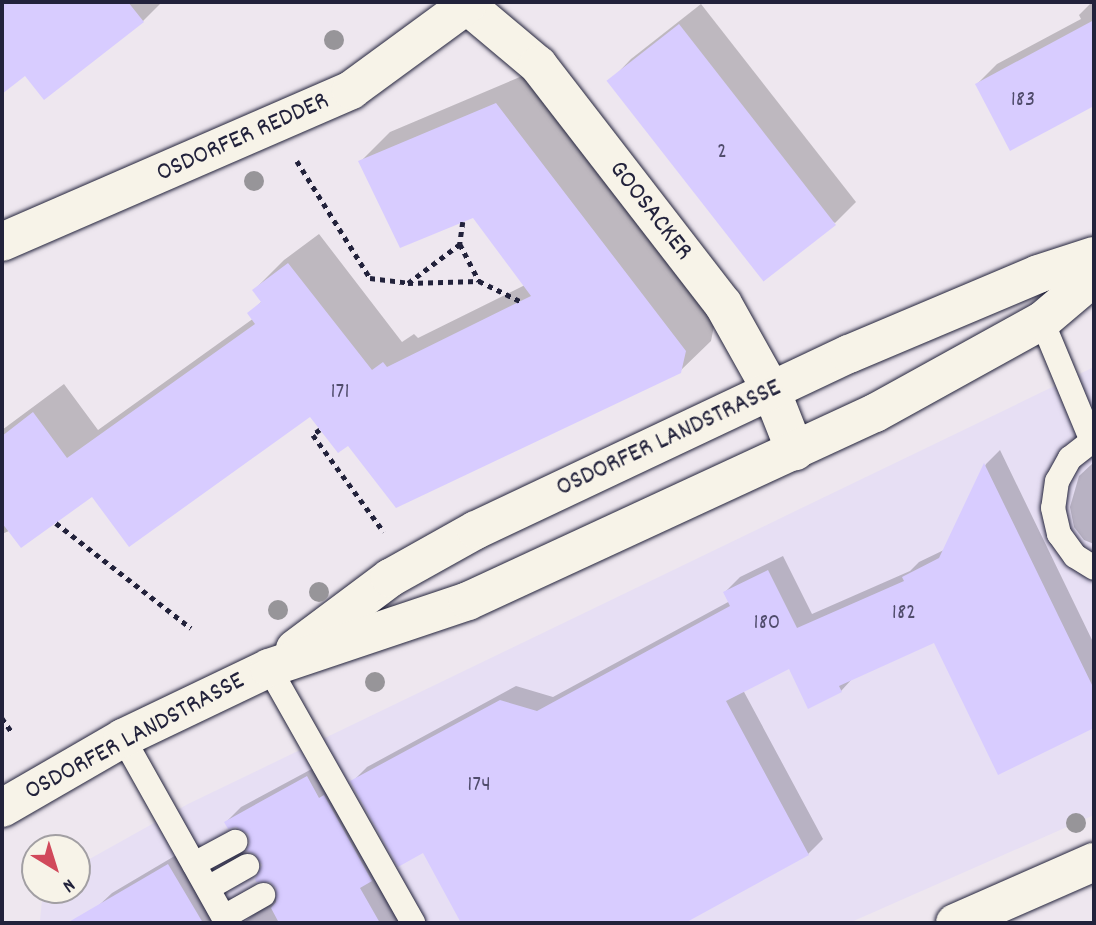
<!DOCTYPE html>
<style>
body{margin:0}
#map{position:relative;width:1096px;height:925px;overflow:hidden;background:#eee7ef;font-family:Dekko,sans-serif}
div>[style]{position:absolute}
.built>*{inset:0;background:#e7dff4}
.shadow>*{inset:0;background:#0003}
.building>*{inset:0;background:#d8ccff;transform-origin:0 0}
.path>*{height:4.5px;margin-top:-2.25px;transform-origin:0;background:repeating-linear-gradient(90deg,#22223b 0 5px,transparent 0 10px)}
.roads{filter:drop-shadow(0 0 2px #22223b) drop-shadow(0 0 2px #22223b)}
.lane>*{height:24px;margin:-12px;padding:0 12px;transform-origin:12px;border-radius:12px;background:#f7f3e8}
.street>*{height:38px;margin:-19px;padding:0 19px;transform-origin:19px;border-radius:19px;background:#f7f3e8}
.primary>*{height:38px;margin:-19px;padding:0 19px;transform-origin:19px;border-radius:19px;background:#f7f3e8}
.trees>*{width:20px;height:20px;margin:-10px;border-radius:50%;background:#979599}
span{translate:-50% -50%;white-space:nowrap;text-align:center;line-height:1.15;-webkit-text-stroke:5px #f7f3e8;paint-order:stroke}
.number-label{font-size:23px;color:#504c6c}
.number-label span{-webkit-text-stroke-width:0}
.street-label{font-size:26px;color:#22223b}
.frame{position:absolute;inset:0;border:4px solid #22223b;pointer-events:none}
.north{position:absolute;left:21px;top:834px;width:70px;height:70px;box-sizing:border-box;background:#f7f3e8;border:2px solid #a29fa3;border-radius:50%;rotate:142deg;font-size:19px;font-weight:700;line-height:28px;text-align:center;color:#22223b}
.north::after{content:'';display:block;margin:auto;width:24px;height:32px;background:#d1495b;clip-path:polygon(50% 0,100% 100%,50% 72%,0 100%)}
</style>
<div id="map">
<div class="built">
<i style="clip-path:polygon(1094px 367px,1094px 815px,849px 923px,42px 923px,40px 920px,43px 890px,77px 890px,77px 866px,188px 804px)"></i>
</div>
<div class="shadow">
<i style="clip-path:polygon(2px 2px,162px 2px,143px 21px,45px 97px,26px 73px,2px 92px)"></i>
<i style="clip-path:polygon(1092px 2px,1094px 87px,1087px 90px,977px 84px,997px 64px,1081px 19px,1079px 15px)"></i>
<i style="clip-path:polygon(701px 4px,856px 202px,835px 223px,610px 81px,631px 59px)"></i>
<i style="clip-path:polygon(527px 74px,715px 321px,711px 341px,680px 371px,349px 443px,311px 415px,92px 495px,2px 534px,2px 430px,64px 384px,98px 430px,254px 318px,250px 313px,262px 301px,254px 290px,284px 260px,319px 234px,402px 342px,414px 334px,418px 338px,525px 285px,473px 216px,360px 162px,390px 132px)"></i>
<i style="clip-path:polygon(1000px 450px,1094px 644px,1094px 726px,999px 773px,935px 641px,853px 678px,841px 691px,789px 667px,743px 690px,823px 839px,808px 854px,681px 923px,463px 923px,423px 851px,352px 782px,367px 767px,516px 686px,553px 697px,730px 601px,725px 592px,740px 577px,783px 556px,812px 614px,910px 571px,919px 562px,946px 549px,986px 464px)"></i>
<i style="clip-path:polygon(1094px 462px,1094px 544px,1084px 540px,1074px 527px,1070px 507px,1079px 476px)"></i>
<i style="clip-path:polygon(323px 763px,403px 923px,243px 923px,280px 894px,249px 833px,226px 822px,241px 807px)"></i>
<i style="clip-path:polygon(183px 851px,232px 918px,242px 923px,93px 923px,96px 908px,112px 893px)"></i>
</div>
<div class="building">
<i style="clip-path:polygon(2px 2px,128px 2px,144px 22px,44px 100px,25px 76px,2px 94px)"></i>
<i style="clip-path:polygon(1094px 20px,1094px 106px,1010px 151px,975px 84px)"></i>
<i style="left:679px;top:24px;width:255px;height:92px;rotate:52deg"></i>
<i style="clip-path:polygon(496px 103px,686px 351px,681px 373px,396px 508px,348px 446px,338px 453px,310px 417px,129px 547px,92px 497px,21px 548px,2px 523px,2px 436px,33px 412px,67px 458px,255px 324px,247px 313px,261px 302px,252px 290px,288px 263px,372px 370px,383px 362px,387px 367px,531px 296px,473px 218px,400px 248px,358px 161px)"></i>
<i style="clip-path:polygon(984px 463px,1094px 689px,1094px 728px,998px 775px,934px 643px,839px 686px,842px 692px,808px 709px,789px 669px,726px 701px,809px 855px,685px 923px,461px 923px,423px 853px,398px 867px,350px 781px,500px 700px,537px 711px,730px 606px,723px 592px,768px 570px,797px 628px,904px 581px,902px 577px,939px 558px)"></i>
<i style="clip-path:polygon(307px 776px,319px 798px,324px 795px,372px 881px,360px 888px,380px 923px,279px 923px,271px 908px,276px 902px,276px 888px,270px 882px,256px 882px,255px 879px,262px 865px,255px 854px,246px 851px,250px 843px,248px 834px,236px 827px,228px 829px,224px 822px)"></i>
<i style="clip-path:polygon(168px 864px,203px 923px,67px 923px)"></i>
</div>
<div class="path">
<i style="left:297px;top:161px;width:138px;rotate:58deg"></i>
<i style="left:370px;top:278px;width:38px;rotate:7deg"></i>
<i style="left:408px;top:283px;width:71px;rotate:-1.6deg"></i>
<i style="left:463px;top:222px;width:22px;rotate:98deg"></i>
<i style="left:460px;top:244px;width:42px;rotate:62.8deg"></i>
<i style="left:479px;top:281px;width:46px;rotate:26deg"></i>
<i style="left:408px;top:283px;width:65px;rotate:-36.9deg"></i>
<i style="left:320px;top:430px;width:9px;rotate:144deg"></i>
<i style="left:313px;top:435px;width:120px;rotate:53.8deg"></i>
<i style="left:56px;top:523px;width:171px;rotate:37.9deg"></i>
<i style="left:2px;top:718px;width:16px;rotate:55deg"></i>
</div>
<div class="roads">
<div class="lane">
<i style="left:1042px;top:321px;width:130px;rotate:67.4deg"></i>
<i style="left:1092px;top:441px;width:28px;rotate:142deg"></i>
<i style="left:1070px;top:458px;width:26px;rotate:119deg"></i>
<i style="left:1057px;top:481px;width:27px;rotate:98deg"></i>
<i style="left:1053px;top:508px;width:27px;rotate:77deg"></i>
<i style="left:1059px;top:534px;width:27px;rotate:54deg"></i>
<i style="left:1075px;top:556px;width:22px;rotate:32deg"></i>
<i style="left:269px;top:668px;width:293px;rotate:60.5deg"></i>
<i style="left:123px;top:738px;width:212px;rotate:60.7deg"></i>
<i style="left:194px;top:864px;width:47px;rotate:-28.2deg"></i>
<i style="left:208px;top:888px;width:45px;rotate:-29.4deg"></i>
<i style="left:224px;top:917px;width:45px;rotate:-29.4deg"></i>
</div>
<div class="street">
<i style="left:463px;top:2px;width:98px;rotate:40deg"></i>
<i style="left:538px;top:65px;width:302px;rotate:52.3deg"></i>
<i style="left:723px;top:304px;width:98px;rotate:60.8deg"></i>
<i style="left:771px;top:390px;width:66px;rotate:68.5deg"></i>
<i style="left:2px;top:242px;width:381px;rotate:-23.5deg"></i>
<i style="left:351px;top:90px;width:144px;rotate:-36.2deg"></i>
<i style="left:955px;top:923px;width:152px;rotate:-23.7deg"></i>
</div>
<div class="primary">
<i style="left:295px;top:649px;width:119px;rotate:-36.8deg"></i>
<i style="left:390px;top:578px;width:98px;rotate:-29.2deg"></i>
<i style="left:476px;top:530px;width:412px;rotate:-25.3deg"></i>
<i style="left:849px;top:354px;width:205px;rotate:-22.9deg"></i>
<i style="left:1038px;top:274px;width:59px;rotate:-17.8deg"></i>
<i style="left:2px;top:808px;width:140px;rotate:-30deg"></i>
<i style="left:123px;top:738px;width:162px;rotate:-25.6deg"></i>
<i style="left:269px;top:668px;width:210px;rotate:-18.6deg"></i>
<i style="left:468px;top:601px;width:448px;rotate:-24.8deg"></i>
<i style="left:875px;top:413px;width:191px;rotate:-28.9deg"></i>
<i style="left:1042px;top:321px;width:68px;rotate:-40.2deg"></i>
</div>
</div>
<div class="trees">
<i style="left:334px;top:40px"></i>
<i style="left:254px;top:181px"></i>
<i style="left:319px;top:592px"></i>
<i style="left:278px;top:610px"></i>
<i style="left:375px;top:682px"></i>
<i style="left:1076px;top:823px"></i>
</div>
<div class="number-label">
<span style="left:1023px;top:101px">183</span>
<span style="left:722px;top:153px">2</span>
<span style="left:340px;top:393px">171</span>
<span style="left:904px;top:614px">182</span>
<span style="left:767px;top:624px">180</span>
<span style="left:479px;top:786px">174</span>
</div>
<div class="street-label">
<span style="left:243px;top:138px;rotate:-24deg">OSDORFER REDDER</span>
<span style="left:650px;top:211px;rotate:52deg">GOOSACKER</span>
<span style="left:669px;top:439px;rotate:-25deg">OSDORFER LANDSTRASSE</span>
<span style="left:135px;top:737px;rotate:-28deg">OSDORFER LANDSTRASSE</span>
</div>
<div class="frame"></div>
<div class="north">N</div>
</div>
